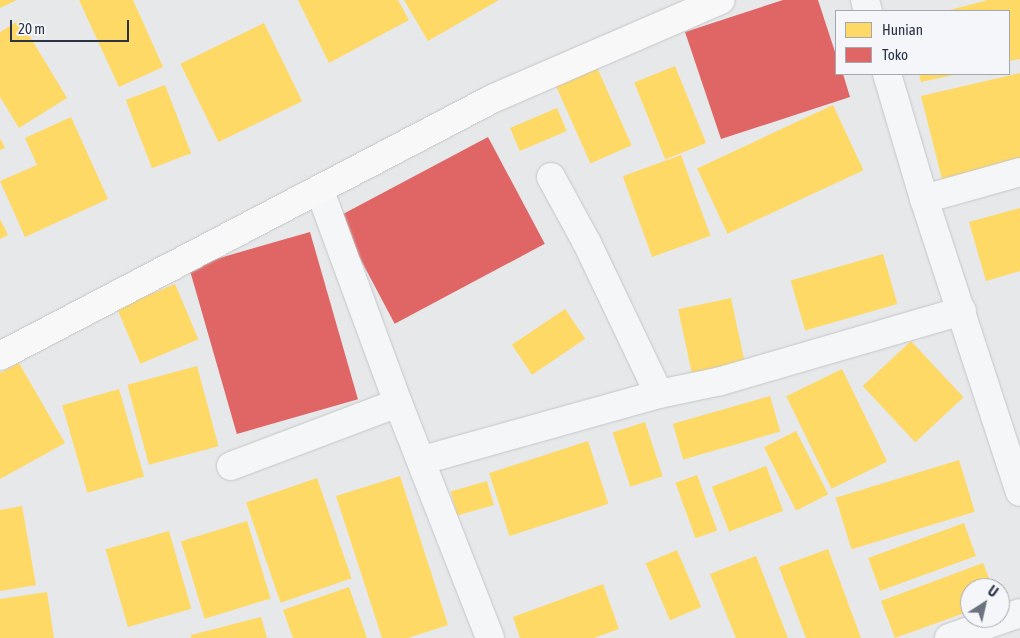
<!DOCTYPE html>
<style>
body{margin:0}
#map{position:relative;width:1020px;height:638px;overflow:hidden;background:#e6e8ea;font-family:"Asap Condensed",sans-serif}
div>[style]{position:absolute}
.homes>*{inset:0;background:#ffd966;transform-origin:0 0}
.shops>*{inset:0;background:#e06666;transform-origin:0 0}
.roads{filter:drop-shadow(0 0 1px #c4c6c8) drop-shadow(0 0 1px #c4c6c8)}
.street>*{height:28px;margin:-14px;padding:0 14px;transform-origin:14px;border-radius:14px;background:#f5f6f7}
.secondary>*{height:28px;margin:-14px;padding:0 14px;transform-origin:14px;border-radius:14px;background:#f8f8f8}
span{translate:-50% -50%;white-space:nowrap;text-align:center;line-height:1.15;-webkit-text-stroke:5px #f4f6f9;paint-order:stroke}
.legend{position:absolute;left:835px;top:10px;width:175px;height:65px;box-sizing:border-box;background:#f4f6f9;border:1px solid #a4a8b1;margin:0;padding:6px 9px;list-style:none;font-size:15px;color:#2b3445}
.legend li{display:flex;align-items:center;gap:10px;height:25px}
.legend b{width:25px;border:1px solid #a4a8b1}
.north{position:absolute;left:960px;top:578px;width:50px;height:50px;box-sizing:border-box;background:#f4f6f9;border:1px solid #a4a8b1;border-radius:50%;rotate:35deg;font-size:14px;font-weight:700;line-height:20px;text-align:center;color:#2b3445}
.north::after{content:'';display:block;margin:auto;width:18px;height:22px;background:#6c737f;clip-path:polygon(50% 0,100% 100%,50% 72%,0 100%)}
.scale{position:absolute;left:10px;top:20px;width:119px;height:22px;box-sizing:border-box;border:2px solid #2b3445;border-top:0;padding-left:6px;font-size:15px;line-height:18px;white-space:nowrap;color:#2b3445;-webkit-text-stroke:4px #f4f6f9;paint-order:stroke}
</style>
<div id="map">
<div class="homes">
<i style="clip-path:polygon(0 0,17px 0,0 8px)"></i>
<i style="clip-path:polygon(79px 0,133px 0,163px 67px,119px 87px)"></i>
<i style="clip-path:polygon(298px 0,398px 0,409px 20px,329px 63px)"></i>
<i style="clip-path:polygon(404px 0,499px 0,428px 41px)"></i>
<i style="clip-path:polygon(988px 0,1020px 0,1020px 59px,1009px 61px,1009px 11px,946px 11px)"></i>
<i style="clip-path:polygon(20px 20px,67px 98px,19px 128px,0 97px,0 32px)"></i>
<i style="left:264px;top:23px;width:87px;height:93px;rotate:64deg"></i>
<i style="left:595px;top:63px;width:90px;height:45px;rotate:66deg"></i>
<i style="left:675px;top:66px;width:83px;height:44px;rotate:68deg"></i>
<i style="clip-path:polygon(1020px 73px,1020px 161px,942px 179px,921px 96px)"></i>
<i style="clip-path:polygon(919px 74px,958px 74px,921px 82px)"></i>
<i style="left:165px;top:85px;width:73px;height:42px;rotate:69deg"></i>
<i style="left:833px;top:105px;width:72px;height:150px;rotate:65deg"></i>
<i style="left:557px;top:108px;width:25px;height:51px;rotate:67deg"></i>
<i style="clip-path:polygon(71px 117px,108px 199px,25px 237px,0 181px,37px 165px,25px 138px)"></i>
<i style="clip-path:polygon(0 138px,5px 148px,0 150px)"></i>
<i style="left:681px;top:155px;width:86px;height:62px;rotate:70deg"></i>
<i style="clip-path:polygon(1020px 208px,1020px 271px,986px 281px,969px 222px)"></i>
<i style="clip-path:polygon(0 219px,8px 235px,0 239px)"></i>
<i style="left:883px;top:254px;width:52px;height:96px;rotate:74deg"></i>
<i style="left:175px;top:284px;width:60px;height:63px;rotate:67deg"></i>
<i style="left:731px;top:298px;width:75px;height:54px;rotate:78deg"></i>
<i style="left:565px;top:309px;width:36px;height:64px;rotate:56deg"></i>
<i style="left:911px;top:341px;width:77px;height:66px;rotate:47deg"></i>
<i style="clip-path:polygon(19px 363px,65px 443px,0 479px,0 373px)"></i>
<i style="left:197px;top:366px;width:83px;height:72px;rotate:75deg"></i>
<i style="left:842px;top:369px;width:103px;height:62px;rotate:64deg"></i>
<i style="left:119px;top:389px;width:91px;height:59px;rotate:74deg"></i>
<i style="left:770px;top:396px;width:37px;height:101px;rotate:74deg"></i>
<i style="left:645px;top:422px;width:57px;height:34px;rotate:72deg"></i>
<i style="left:796px;top:431px;width:71px;height:36px;rotate:63deg"></i>
<i style="left:588px;top:441px;width:66px;height:104px;rotate:72deg"></i>
<i style="left:959px;top:460px;width:54px;height:129px;rotate:73deg"></i>
<i style="left:766px;top:466px;width:48px;height:58px;rotate:69deg"></i>
<i style="left:697px;top:475px;width:59px;height:23px;rotate:70deg"></i>
<i style="clip-path:polygon(400px 476px,448px 625px,408px 638px,382px 638px,336px 496px)"></i>
<i style="left:317px;top:478px;width:106px;height:75px;rotate:71deg"></i>
<i style="left:487px;top:481px;width:25px;height:38px;rotate:74deg"></i>
<i style="clip-path:polygon(22px 506px,36px 585px,0 591px,0 510px)"></i>
<i style="left:247px;top:521px;width:81px;height:69px;rotate:73deg"></i>
<i style="left:964px;top:523px;width:35px;height:102px;rotate:70deg"></i>
<i style="left:169px;top:531px;width:81px;height:66px;rotate:74deg"></i>
<i style="clip-path:polygon(828px 549px,861px 638px,806px 638px,779px 567px)"></i>
<i style="left:677px;top:550px;width:62px;height:34px;rotate:67deg"></i>
<i style="clip-path:polygon(756px 556px,788px 638px,736px 638px,710px 574px)"></i>
<i style="clip-path:polygon(983px 563px,993px 588px,970px 588px,970px 611px,895px 638px,881px 601px)"></i>
<i style="clip-path:polygon(603px 584px,619px 629px,594px 638px,520px 638px,513px 617px)"></i>
<i style="clip-path:polygon(349px 587px,367px 638px,293px 638px,283px 610px)"></i>
<i style="clip-path:polygon(47px 592px,54px 638px,0 638px,0 599px)"></i>
<i style="clip-path:polygon(261px 617px,267px 638px,191px 638px,191px 635px)"></i>
</div>
<div class="shops">
<i style="clip-path:polygon(783px 0,818px 0,836px 55px,836px 74px,843px 74px,850px 97px,721px 139px,685px 32px)"></i>
<i style="left:488px;top:137px;width:121px;height:170px;rotate:62deg"></i>
<i style="left:310px;top:232px;width:174px;height:126px;rotate:74deg"></i>
</div>
<div class="roads">
<div class="street">
<i style="left:865px;top:0;width:11px;rotate:75deg"></i>
<i style="left:887px;top:74px;width:130px;rotate:73.5deg"></i>
<i style="left:924px;top:199px;width:308px;rotate:71.9deg"></i>
<i style="left:551px;top:177px;width:75px;rotate:61.4deg"></i>
<i style="left:587px;top:243px;width:167px;rotate:64.5deg"></i>
<i style="left:320px;top:191px;width:226px;rotate:69.8deg"></i>
<i style="left:398px;top:403px;width:252px;rotate:68.6deg"></i>
<i style="left:924px;top:199px;width:100px;rotate:-15.7deg"></i>
<i style="left:423px;top:460px;width:245px;rotate:-15.6deg"></i>
<i style="left:659px;top:394px;width:63px;rotate:-11.8deg"></i>
<i style="left:721px;top:381px;width:251px;rotate:-16.2deg"></i>
<i style="left:231px;top:466px;width:178px;rotate:-20.7deg"></i>
<i style="left:949px;top:638px;width:75px;rotate:-19.4deg"></i>
</div>
<div class="secondary">
<i style="left:0;top:356px;width:557px;rotate:-27.58deg"></i>
<i style="left:494px;top:98px;width:247px;rotate:-23.4deg"></i>
</div>
</div>
<ul class="legend">
<li><b style="height:14px;background:#ffd966"></b>Hunian</li>
<li><b style="height:14px;background:#e06666"></b>Toko</li>
</ul>
<div class="north">U</div>
<div class="scale">20 m</div>
</div>
